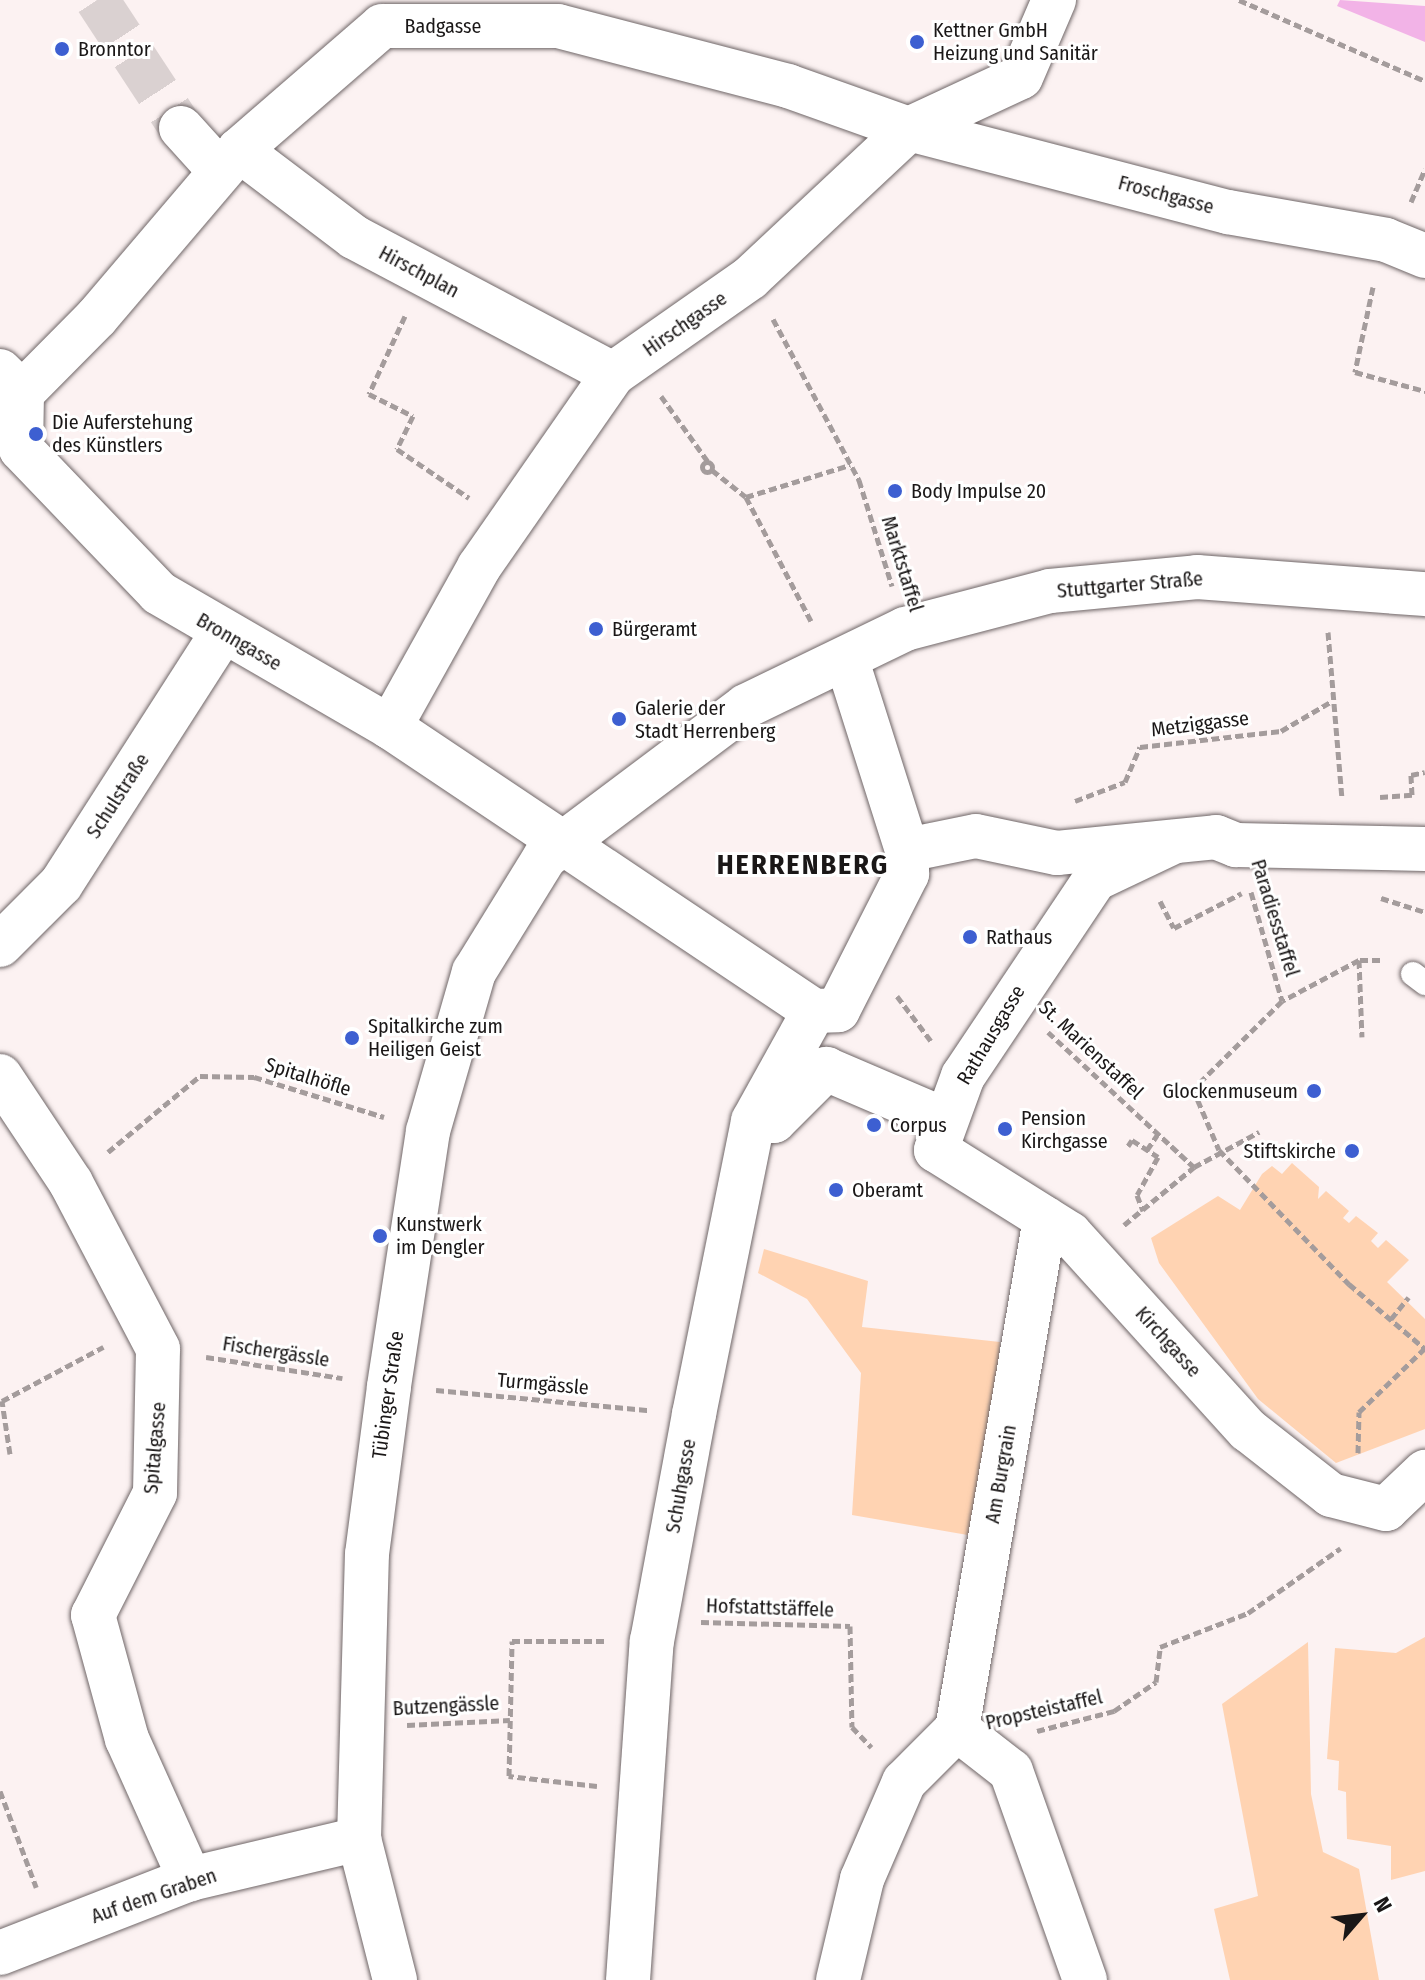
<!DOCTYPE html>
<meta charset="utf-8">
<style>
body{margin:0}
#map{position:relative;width:1425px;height:1980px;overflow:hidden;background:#fcf2f2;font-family:"Fira Sans Condensed",sans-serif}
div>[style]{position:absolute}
.green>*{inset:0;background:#ffd3b2}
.water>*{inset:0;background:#f2b3e7}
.street-tunnel>*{height:44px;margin-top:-22px;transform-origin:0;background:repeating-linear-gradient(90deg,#dad1d1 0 44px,transparent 0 66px)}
.path>*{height:5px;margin-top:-2.5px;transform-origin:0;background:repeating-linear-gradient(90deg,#a49c9c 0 8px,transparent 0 12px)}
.path>.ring{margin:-2.5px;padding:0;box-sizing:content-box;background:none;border:5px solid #a49c9c;border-radius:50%}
.roads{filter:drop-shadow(0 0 2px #6f6667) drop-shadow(0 0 2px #6f6667)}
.lane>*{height:24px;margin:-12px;padding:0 12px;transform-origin:12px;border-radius:12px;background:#fff}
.street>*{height:44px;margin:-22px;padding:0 22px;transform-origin:22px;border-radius:22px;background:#fff}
.dots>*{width:22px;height:22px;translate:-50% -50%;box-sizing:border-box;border:4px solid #fff;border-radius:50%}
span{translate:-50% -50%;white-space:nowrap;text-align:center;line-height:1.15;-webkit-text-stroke:6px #fff;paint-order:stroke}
.street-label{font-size:20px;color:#1a1717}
.poi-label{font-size:20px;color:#1a1717}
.left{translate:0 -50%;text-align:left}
.right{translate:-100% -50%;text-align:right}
.district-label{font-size:28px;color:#1a1717;font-weight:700;letter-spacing:2px}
.north{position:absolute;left:1321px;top:1876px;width:80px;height:80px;-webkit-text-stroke:6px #fff;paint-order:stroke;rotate:62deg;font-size:22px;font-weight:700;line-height:32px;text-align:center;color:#1a1717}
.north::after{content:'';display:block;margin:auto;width:28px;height:36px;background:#1a1717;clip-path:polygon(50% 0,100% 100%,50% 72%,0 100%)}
</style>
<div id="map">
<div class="green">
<i style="clip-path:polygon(1292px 1163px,1319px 1187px,1318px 1199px,1326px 1191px,1349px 1211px,1343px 1218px,1349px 1223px,1356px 1216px,1378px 1233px,1371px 1241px,1378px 1248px,1386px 1240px,1409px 1260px,1387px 1282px,1425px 1319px,1425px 1429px,1336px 1463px,1258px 1399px,1159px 1263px,1151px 1238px,1218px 1196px,1240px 1210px,1262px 1174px,1272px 1166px,1282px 1174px)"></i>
<i style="clip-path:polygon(764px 1249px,868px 1281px,862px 1327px,1000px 1342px,985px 1538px,852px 1515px,861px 1373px,807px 1299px,758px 1273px)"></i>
<i style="clip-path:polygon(1425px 1637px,1425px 1871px,1391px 1880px,1391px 1846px,1347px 1839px,1346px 1792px,1338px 1790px,1339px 1761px,1327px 1759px,1335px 1648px,1396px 1653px)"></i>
<i style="clip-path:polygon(1308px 1642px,1311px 1794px,1323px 1852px,1359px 1869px,1379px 1980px,1230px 1980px,1214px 1909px,1258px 1896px,1222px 1704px)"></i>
</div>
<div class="water">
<i style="clip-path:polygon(1340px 0,1425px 6px,1425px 42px,1337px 6px)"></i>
</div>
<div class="street-tunnel">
<i style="left:97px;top:0;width:153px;rotate:56.7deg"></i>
</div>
<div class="path">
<i style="left:1239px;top:0;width:203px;rotate:23.5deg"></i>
<i style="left:1411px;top:202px;width:36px;rotate:-67deg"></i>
<i style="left:1373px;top:287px;width:87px;rotate:102deg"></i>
<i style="left:1355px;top:372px;width:73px;rotate:15.2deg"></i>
<i style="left:405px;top:316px;width:86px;rotate:114.8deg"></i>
<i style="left:369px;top:394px;width:49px;rotate:26.6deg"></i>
<i style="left:413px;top:416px;width:37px;rotate:116deg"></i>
<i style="left:397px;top:449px;width:87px;rotate:34.2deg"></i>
<i style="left:773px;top:319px;width:183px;rotate:61.9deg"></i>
<i style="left:859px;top:480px;width:111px;rotate:72.7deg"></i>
<i style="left:661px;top:396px;width:82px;rotate:54.4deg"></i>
<i class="ring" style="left:702px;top:462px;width:5px;height:5px"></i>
<i style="left:712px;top:470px;width:43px;rotate:38.5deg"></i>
<i style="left:811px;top:621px;width:140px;rotate:-117.7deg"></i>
<i style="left:746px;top:497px;width:109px;rotate:-17.1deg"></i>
<i style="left:1328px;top:632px;width:167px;rotate:85.2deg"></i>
<i style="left:1380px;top:797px;width:32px;rotate:-4deg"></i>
<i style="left:1412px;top:795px;width:20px;rotate:-93deg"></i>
<i style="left:1411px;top:775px;width:14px;rotate:-12deg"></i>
<i style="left:1075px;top:801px;width:53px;rotate:-20.8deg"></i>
<i style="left:1125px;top:782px;width:38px;rotate:-67deg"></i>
<i style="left:1140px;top:747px;width:142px;rotate:-6.5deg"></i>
<i style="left:1281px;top:731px;width:59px;rotate:-30.5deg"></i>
<i style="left:1251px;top:892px;width:113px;rotate:74.1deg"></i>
<i style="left:1381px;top:898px;width:46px;rotate:17.7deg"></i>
<i style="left:1160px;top:901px;width:30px;rotate:63deg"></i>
<i style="left:1174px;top:928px;width:76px;rotate:-27.2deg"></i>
<i style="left:1359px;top:960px;width:77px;rotate:87.8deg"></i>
<i style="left:1380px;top:960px;width:21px;rotate:180deg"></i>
<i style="left:1359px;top:960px;width:87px;rotate:152deg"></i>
<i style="left:1282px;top:1001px;width:125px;rotate:135.3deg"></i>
<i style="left:1193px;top:1089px;width:66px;rotate:66.9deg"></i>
<i style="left:1219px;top:1150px;width:187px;rotate:45.9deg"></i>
<i style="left:1349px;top:1284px;width:100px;rotate:40.5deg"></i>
<i style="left:897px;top:996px;width:56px;rotate:52.9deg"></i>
<i style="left:1048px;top:1032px;width:199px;rotate:42.8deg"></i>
<i style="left:1128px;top:1146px;width:7px;rotate:-56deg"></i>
<i style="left:1132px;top:1140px;width:31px;rotate:33deg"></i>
<i style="left:1158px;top:1157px;width:43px;rotate:118.9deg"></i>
<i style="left:1137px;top:1195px;width:17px;rotate:69deg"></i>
<i style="left:1147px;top:1150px;width:18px;rotate:-56deg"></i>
<i style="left:108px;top:1152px;width:119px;rotate:-39.6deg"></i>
<i style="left:200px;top:1076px;width:54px;rotate:1.1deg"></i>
<i style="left:254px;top:1077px;width:136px;rotate:17.1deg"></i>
<i style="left:1124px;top:1225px;width:91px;rotate:-39.6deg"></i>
<i style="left:1194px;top:1167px;width:74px;rotate:-28.3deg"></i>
<i style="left:1391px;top:1319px;width:28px;rotate:-51deg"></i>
<i style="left:206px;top:1357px;width:138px;rotate:8.8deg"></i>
<i style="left:436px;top:1390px;width:214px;rotate:5.4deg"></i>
<i style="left:1358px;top:1453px;width:41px;rotate:-88.6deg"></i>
<i style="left:1359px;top:1412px;width:92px;rotate:-44.1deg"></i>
<i style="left:10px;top:1454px;width:54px;rotate:-98.6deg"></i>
<i style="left:2px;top:1401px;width:115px;rotate:-28.1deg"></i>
<i style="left:701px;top:1622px;width:149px;rotate:1.5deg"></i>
<i style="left:850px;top:1626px;width:101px;rotate:88.9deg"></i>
<i style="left:852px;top:1727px;width:28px;rotate:46deg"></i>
<i style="left:407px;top:1725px;width:103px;rotate:-2.8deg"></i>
<i style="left:1037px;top:1731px;width:80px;rotate:-14.6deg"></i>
<i style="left:1114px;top:1711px;width:51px;rotate:-34.6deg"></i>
<i style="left:1156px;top:1682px;width:35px;rotate:-83deg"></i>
<i style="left:1160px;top:1647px;width:94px;rotate:-21.1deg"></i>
<i style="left:1248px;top:1613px;width:113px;rotate:-35deg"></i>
<i style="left:597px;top:1786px;width:89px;rotate:-173.5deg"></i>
<i style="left:509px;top:1776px;width:135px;rotate:-88.7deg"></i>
<i style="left:512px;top:1641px;width:95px"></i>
<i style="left:0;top:1791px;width:103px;rotate:69.4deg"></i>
</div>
<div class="roads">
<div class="lane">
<i style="left:1413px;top:974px;width:15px;rotate:37deg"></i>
</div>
<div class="street">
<i style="left:181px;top:128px;width:57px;rotate:47.9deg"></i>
<i style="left:239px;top:150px;width:144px;rotate:37.1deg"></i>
<i style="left:354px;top:237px;width:293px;rotate:27.9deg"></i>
<i style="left:0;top:371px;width:31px;rotate:45deg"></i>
<i style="left:22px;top:393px;width:56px;rotate:91deg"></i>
<i style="left:21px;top:449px;width:199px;rotate:46.2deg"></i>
<i style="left:159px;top:593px;width:267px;rotate:30.1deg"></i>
<i style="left:390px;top:727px;width:510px;rotate:33.81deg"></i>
<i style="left:814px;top:1011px;width:24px;rotate:-2deg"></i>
<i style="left:838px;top:1010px;width:153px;rotate:-63.1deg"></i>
<i style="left:907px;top:874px;width:24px;rotate:-90deg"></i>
<i style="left:907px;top:850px;width:201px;rotate:-107.6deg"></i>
<i style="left:0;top:415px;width:138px;rotate:-45.3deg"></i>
<i style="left:97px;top:317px;width:219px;rotate:-49.6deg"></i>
<i style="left:239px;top:150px;width:189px;rotate:-40.9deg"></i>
<i style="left:382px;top:26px;width:176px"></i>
<i style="left:558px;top:26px;width:238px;rotate:14.6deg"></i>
<i style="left:788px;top:86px;width:128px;rotate:19.6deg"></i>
<i style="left:909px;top:129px;width:330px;rotate:14.6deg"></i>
<i style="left:1228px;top:212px;width:160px;rotate:10deg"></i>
<i style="left:1386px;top:240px;width:42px;rotate:22.3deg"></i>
<i style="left:390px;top:727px;width:183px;rotate:-60.9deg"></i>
<i style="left:479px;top:567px;width:235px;rotate:-55.2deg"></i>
<i style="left:613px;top:374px;width:167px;rotate:-35deg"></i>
<i style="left:750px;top:278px;width:218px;rotate:-43.1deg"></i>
<i style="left:909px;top:129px;width:123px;rotate:-24.9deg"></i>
<i style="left:1021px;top:77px;width:84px;rotate:-66.8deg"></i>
<i style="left:1173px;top:842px;width:86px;rotate:154.6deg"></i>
<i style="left:1095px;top:879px;width:237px;rotate:123.8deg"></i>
<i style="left:963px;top:1076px;width:79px;rotate:110deg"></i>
<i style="left:936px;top:1150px;width:158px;rotate:32.1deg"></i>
<i style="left:1070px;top:1234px;width:265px;rotate:47.8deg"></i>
<i style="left:1248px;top:1430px;width:105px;rotate:38.1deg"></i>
<i style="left:1331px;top:1495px;width:57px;rotate:14.3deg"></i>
<i style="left:1386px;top:1509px;width:54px;rotate:-43.5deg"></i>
<i style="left:907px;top:850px;width:70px;rotate:-11.5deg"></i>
<i style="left:976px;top:836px;width:83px;rotate:11.9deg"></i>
<i style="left:1057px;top:853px;width:160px;rotate:-5.7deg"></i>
<i style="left:1216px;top:837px;width:22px;rotate:22deg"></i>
<i style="left:1236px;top:845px;width:189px;rotate:1.2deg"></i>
<i style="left:0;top:945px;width:86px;rotate:-45deg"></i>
<i style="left:61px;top:884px;width:296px;rotate:-57.3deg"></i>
<i style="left:0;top:1076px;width:128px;rotate:56.4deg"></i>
<i style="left:71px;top:1183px;width:187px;rotate:62.3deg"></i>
<i style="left:158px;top:1349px;width:144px;rotate:91.2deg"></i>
<i style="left:155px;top:1493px;width:137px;rotate:116.9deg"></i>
<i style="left:93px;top:1615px;width:129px;rotate:74.7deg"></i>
<i style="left:127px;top:1739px;width:154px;rotate:65.8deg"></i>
<i style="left:759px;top:1121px;width:15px"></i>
<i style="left:774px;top:1121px;width:74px;rotate:-45deg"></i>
<i style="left:826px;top:1069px;width:129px;rotate:23.2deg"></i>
<i style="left:957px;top:1729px;width:68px;rotate:37.9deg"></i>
<i style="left:1011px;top:1771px;width:222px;rotate:70.5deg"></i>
<i style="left:0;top:1953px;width:204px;rotate:-21.3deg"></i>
<i style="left:190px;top:1879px;width:174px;rotate:-13.3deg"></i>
<i style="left:395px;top:1980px;width:146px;rotate:-104.3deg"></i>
<i style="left:359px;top:1839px;width:285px;rotate:-88.4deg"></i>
<i style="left:367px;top:1554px;width:169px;rotate:-82.5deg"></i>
<i style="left:389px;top:1386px;width:258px;rotate:-81.3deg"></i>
<i style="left:428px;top:1131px;width:166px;rotate:-73.9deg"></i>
<i style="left:474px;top:972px;width:135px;rotate:-58.3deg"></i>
<i style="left:545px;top:857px;width:251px;rotate:-36.9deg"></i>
<i style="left:746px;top:706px;width:177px;rotate:-25.8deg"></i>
<i style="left:905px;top:629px;width:150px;rotate:-14.7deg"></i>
<i style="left:1050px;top:591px;width:148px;rotate:-5.4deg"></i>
<i style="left:1197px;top:577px;width:229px;rotate:4.3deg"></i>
<i style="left:628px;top:1980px;width:340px;rotate:-86deg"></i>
<i style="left:652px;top:1641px;width:231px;rotate:-79.5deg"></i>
<i style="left:694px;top:1414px;width:299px;rotate:-78.6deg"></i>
<i style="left:753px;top:1121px;width:126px;rotate:-61deg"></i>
<i style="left:838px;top:1980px;width:104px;rotate:-76.6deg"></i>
<i style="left:862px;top:1879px;width:106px;rotate:-66.6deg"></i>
<i style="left:904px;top:1782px;width:75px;rotate:-45deg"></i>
<i style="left:957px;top:1729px;width:518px;rotate:-80.21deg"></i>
</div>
</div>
<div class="dots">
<i style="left:917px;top:42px;background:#3d5fd1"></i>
<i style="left:62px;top:49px;background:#3d5fd1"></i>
<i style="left:36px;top:434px;background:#3d5fd1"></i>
<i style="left:895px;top:491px;background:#3d5fd1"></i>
<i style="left:596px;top:629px;background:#3d5fd1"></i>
<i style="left:619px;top:719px;background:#3d5fd1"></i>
<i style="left:970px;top:937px;background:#3d5fd1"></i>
<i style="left:352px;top:1038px;background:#3d5fd1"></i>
<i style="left:1314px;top:1091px;background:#3d5fd1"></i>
<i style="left:874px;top:1125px;background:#3d5fd1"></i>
<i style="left:1005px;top:1129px;background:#3d5fd1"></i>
<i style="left:1352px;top:1151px;background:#3d5fd1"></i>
<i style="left:836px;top:1190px;background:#3d5fd1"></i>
<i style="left:380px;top:1236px;background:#3d5fd1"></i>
</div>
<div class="street-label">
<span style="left:443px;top:26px">Badgasse</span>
<span style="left:1166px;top:195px;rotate:15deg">Froschgasse</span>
<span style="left:419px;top:272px;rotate:28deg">Hirschplan</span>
<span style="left:685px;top:324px;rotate:-35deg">Hirschgasse</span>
<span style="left:902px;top:564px;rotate:73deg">Marktstaffel</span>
<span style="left:1130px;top:585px;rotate:-5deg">Stuttgarter Straße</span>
<span style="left:239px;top:642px;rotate:30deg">Bronngasse</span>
<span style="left:1200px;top:724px;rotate:-7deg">Metziggasse</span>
<span style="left:118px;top:796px;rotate:-57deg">Schulstraße</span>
<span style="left:1275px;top:918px;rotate:73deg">Paradiesstaffel</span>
<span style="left:991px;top:1035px;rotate:-59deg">Rathausgasse</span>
<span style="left:1091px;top:1050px;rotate:43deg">St. Marienstaffel</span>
<span style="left:308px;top:1077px;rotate:17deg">Spitalhöfle</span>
<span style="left:1168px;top:1342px;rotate:48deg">Kirchgasse</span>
<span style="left:276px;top:1352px;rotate:9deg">Fischergässle</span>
<span style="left:543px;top:1384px;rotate:5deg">Turmgässle</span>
<span style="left:388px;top:1395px;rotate:-82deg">Tübinger Straße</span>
<span style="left:155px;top:1448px;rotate:-85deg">Spitalgasse</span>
<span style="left:1001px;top:1474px;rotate:-80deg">Am Burgrain</span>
<span style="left:681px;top:1486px;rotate:-80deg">Schuhgasse</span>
<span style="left:770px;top:1608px;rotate:2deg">Hofstattstäffele</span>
<span style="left:446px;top:1706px;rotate:-3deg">Butzengässle</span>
<span style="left:1044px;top:1710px;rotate:-13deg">Propsteistaffel</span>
<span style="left:154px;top:1896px;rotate:-19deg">Auf dem Graben</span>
</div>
<div class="poi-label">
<span class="left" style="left:933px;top:42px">Kettner GmbH<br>Heizung und Sanitär</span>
<span class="left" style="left:78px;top:49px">Bronntor</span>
<span class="left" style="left:52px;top:434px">Die Auferstehung<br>des Künstlers</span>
<span class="left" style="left:911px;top:491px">Body Impulse 20</span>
<span class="left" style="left:612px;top:629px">Bürgeramt</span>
<span class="left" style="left:635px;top:720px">Galerie der<br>Stadt Herrenberg</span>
<span class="left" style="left:986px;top:937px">Rathaus</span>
<span class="left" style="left:368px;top:1038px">Spitalkirche zum<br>Heiligen Geist</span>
<span class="right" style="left:1298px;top:1091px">Glockenmuseum</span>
<span class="left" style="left:1021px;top:1130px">Pension<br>Kirchgasse</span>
<span class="left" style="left:890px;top:1125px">Corpus</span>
<span class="right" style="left:1336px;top:1151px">Stiftskirche</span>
<span class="left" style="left:852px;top:1190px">Oberamt</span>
<span class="left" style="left:396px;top:1236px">Kunstwerk<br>im Dengler</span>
</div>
<div class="district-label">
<span style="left:803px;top:865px">HERRENBERG</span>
</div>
<div class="north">N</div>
</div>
